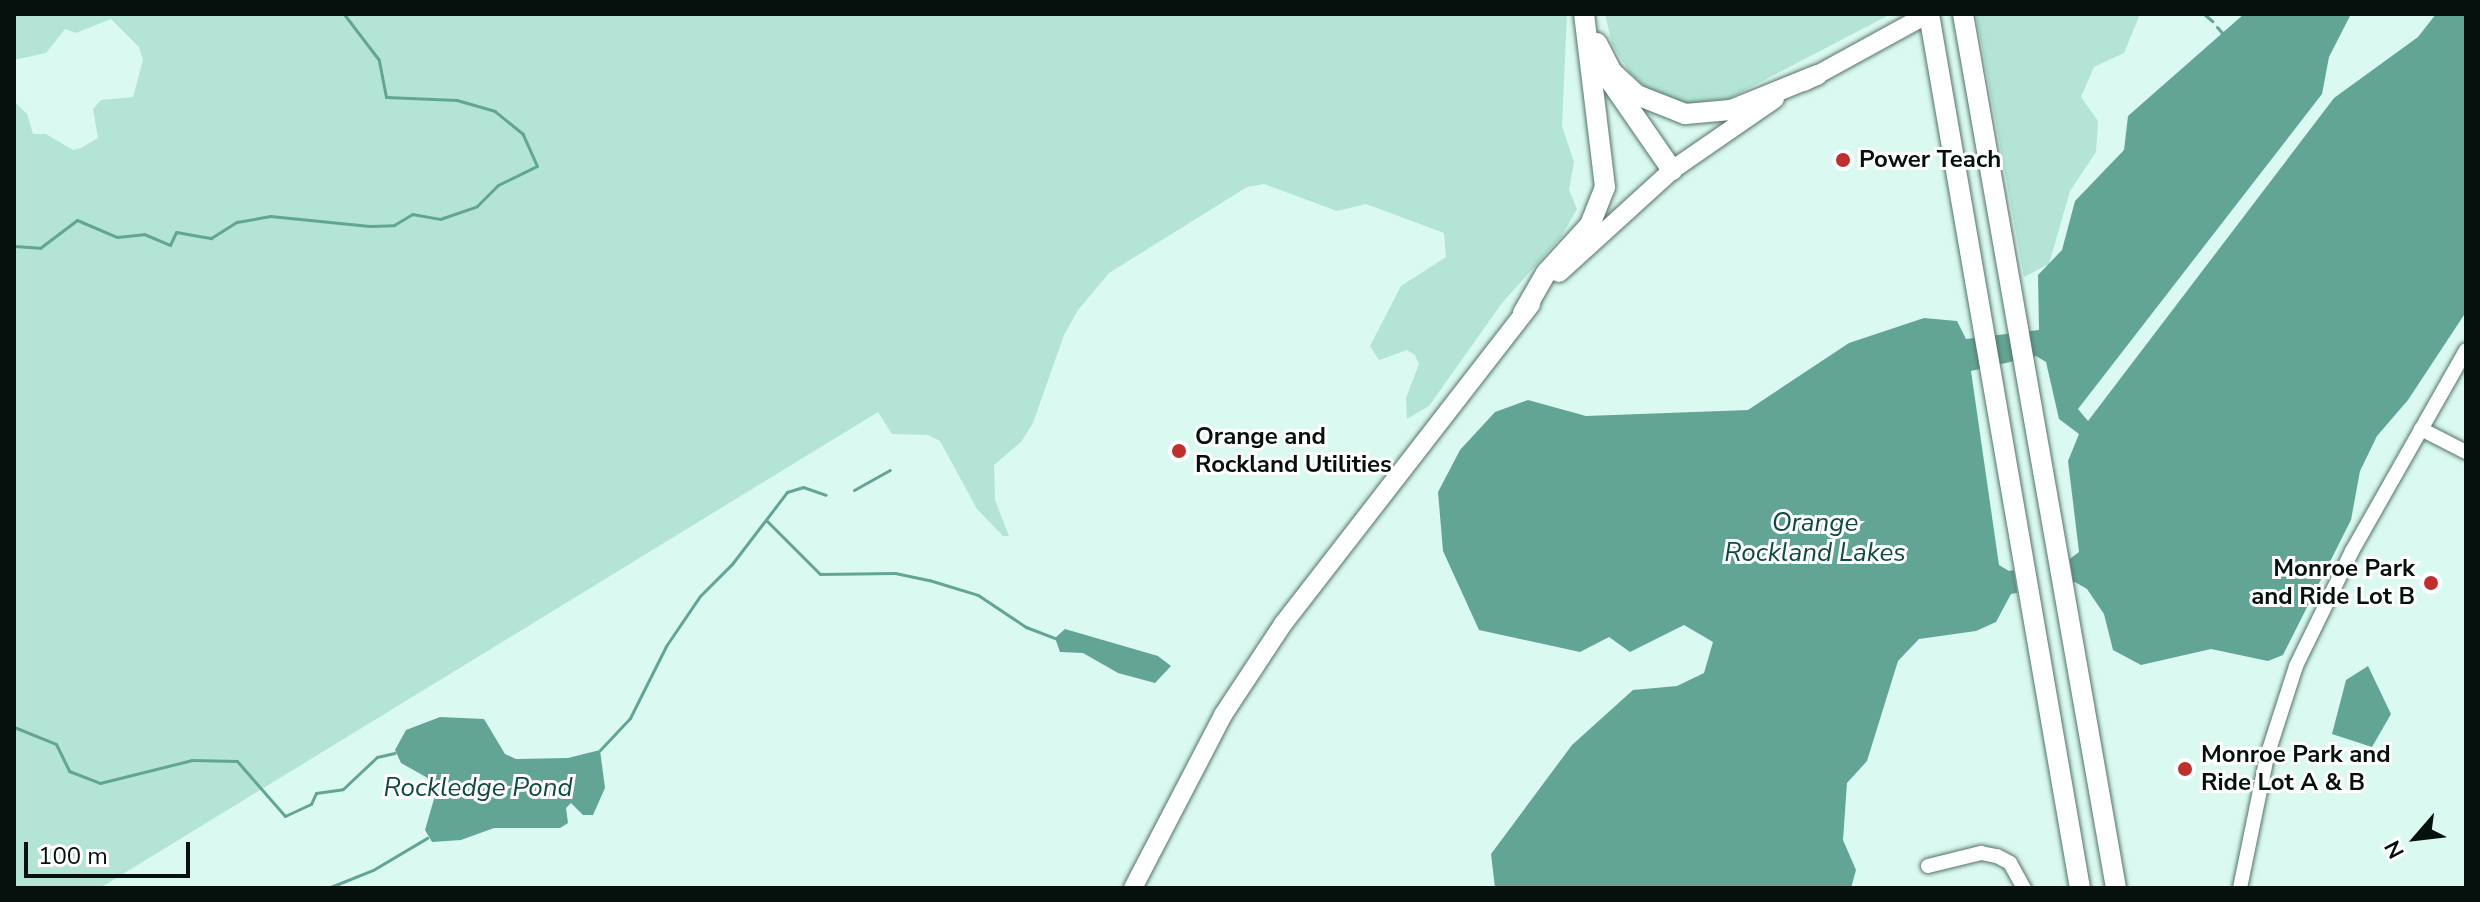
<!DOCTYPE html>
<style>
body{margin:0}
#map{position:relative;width:2480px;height:902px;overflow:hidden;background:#dafaf1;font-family:"Nunito Sans",sans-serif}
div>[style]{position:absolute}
.green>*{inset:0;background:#b3e4d6}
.water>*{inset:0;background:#63a595}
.pier>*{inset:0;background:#dafaf1;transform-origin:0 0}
.stream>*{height:3px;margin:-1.5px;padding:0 1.5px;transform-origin:1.5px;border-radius:1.5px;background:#63a595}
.roads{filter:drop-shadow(0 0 2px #55726a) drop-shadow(0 0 2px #55726a)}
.minor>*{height:14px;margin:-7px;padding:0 7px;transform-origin:7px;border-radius:7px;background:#fff}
.major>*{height:18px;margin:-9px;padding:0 9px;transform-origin:9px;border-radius:9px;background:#fff}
.highway>*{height:20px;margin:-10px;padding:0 10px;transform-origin:10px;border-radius:10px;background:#fff}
.dots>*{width:22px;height:22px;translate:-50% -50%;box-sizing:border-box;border:4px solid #fff;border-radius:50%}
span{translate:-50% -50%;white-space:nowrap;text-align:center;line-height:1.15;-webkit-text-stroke:6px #fff;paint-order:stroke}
.poi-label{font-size:24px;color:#06100d;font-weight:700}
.left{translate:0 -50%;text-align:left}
.right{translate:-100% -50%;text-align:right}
.water-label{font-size:26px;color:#0f4a3e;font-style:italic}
.frame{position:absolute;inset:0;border:16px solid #06100d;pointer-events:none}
.north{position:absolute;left:2376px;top:798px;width:80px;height:80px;-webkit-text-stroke:6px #fff;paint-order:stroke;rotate:242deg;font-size:22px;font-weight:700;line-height:32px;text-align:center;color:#06100d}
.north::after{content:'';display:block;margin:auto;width:28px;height:36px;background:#06100d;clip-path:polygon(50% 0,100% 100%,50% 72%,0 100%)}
.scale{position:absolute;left:24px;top:842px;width:166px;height:36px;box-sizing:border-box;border:4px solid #06100d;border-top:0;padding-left:10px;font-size:24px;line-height:28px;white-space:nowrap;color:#06100d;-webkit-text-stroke:6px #fff;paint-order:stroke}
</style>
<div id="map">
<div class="green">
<i style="clip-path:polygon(14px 14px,1567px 14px,1562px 126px,1574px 162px,1569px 190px,1577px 209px,1561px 237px,1502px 303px,1429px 406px,1407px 419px,1406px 398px,1419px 364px,1415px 355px,1407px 350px,1379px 360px,1370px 346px,1401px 286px,1446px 257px,1444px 233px,1366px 204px,1337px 211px,1264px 184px,1247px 187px,1109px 273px,1078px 310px,1064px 335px,1033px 423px,1021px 442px,994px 465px,995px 500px,1009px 536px,1003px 536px,977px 509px,940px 441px,928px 435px,892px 434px,878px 412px,100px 888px,14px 888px,14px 101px,27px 114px,33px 134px,46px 134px,73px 150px,81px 148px,98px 138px,93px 109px,101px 100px,133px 97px,143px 60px,139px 47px,111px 19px,76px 33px,65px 29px,46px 53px,14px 60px)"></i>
<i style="clip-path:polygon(1605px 14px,1891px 14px,1728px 99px,1685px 104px,1653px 94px,1630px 73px,1612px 44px)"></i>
<i style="clip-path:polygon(1976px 14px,2140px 14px,2124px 53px,2094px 67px,2081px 97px,2098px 121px,2096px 152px,2070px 191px,2049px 264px,2024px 277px)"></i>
</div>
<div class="water">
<i style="clip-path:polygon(evenodd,2244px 14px,2351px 14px,2329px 57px,2322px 94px,2078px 409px,2088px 421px,2334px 98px,2418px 37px,2436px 14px,2466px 14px,2466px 312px,2408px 400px,2377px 436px,2360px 471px,2351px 520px,2283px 655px,2268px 661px,2211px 649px,2141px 665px,2113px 650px,2104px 614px,2087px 589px,2075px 582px,2011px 594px,1996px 622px,1976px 631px,1919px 639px,1898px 661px,1867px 761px,1847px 783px,1843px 840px,1856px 870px,1851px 888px,1495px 888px,1491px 854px,1572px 745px,1633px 690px,1677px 686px,1704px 673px,1713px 642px,1684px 625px,1630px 652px,1609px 637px,1580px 652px,1479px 630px,1443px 551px,1438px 492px,1460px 450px,1495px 412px,1528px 400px,1586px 416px,1748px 410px,1849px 343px,1924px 318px,1957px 321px,1966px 339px,2039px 330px,2038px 275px,2062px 250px,2075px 201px,2124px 150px,2128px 116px,2244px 14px,2036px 356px,2046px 362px,2059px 419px,2079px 434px,2068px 461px,2079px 552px,2071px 558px,2009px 571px,1999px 565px,1971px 371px,2036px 356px)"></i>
<i style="clip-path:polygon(1065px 629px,1158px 656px,1171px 666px,1155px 683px,1118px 673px,1083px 653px,1060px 652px,1055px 638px)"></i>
<i style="clip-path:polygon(2368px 666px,2391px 714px,2372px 747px,2332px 734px,2346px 680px)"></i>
<i style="clip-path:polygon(440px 717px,484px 719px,505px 754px,516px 759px,568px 758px,600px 750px,605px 788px,593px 815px,583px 815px,571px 803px,566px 808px,568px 823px,560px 828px,494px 828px,461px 840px,432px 842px,425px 830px,436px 792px,426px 777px,401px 763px,395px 750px,406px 730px)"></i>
</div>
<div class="pier">
<i style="left:2069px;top:555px;width:32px;height:57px;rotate:81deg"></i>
</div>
<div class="stream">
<i style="left:2204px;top:14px;width:11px;rotate:41deg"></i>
<i style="left:2217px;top:27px;width:11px;rotate:49deg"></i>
<i style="left:14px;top:246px;width:26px;rotate:4deg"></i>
<i style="left:40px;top:248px;width:46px;rotate:-37.1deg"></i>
<i style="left:77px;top:220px;width:43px;rotate:23deg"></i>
<i style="left:117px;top:237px;width:27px;rotate:-6deg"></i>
<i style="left:144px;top:234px;width:28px;rotate:23deg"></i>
<i style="left:170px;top:245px;width:14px;rotate:-65deg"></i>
<i style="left:176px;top:232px;width:36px;rotate:10deg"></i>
<i style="left:211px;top:238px;width:31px;rotate:-32deg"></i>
<i style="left:237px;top:222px;width:34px;rotate:-10deg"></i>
<i style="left:270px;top:216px;width:100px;rotate:5.7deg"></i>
<i style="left:370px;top:226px;width:24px;rotate:-2deg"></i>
<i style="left:394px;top:225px;width:21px;rotate:-31deg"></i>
<i style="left:412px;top:214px;width:28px;rotate:10deg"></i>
<i style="left:440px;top:219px;width:39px;rotate:-19deg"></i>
<i style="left:477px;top:206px;width:30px;rotate:-45deg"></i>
<i style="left:498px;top:185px;width:43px;rotate:-26deg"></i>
<i style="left:537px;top:166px;width:35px;rotate:-114deg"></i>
<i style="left:523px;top:134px;width:36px;rotate:-141deg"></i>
<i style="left:495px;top:111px;width:40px;rotate:-164deg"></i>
<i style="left:457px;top:100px;width:71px;rotate:-177.6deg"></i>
<i style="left:386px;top:97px;width:38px;rotate:-101deg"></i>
<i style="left:379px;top:60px;width:58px;rotate:-127.3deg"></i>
<i style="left:854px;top:490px;width:41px;rotate:-29.1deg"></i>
<i style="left:766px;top:520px;width:76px;rotate:45deg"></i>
<i style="left:820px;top:574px;width:75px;rotate:-0.8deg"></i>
<i style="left:895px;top:573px;width:35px;rotate:12deg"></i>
<i style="left:929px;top:580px;width:51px;rotate:17deg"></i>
<i style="left:978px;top:595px;width:58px;rotate:33.7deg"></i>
<i style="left:1026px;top:627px;width:31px;rotate:21deg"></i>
<i style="left:14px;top:727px;width:45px;rotate:22deg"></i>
<i style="left:56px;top:744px;width:30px;rotate:64deg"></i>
<i style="left:69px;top:771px;width:33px;rotate:21deg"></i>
<i style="left:100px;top:783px;width:95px;rotate:-14deg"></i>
<i style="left:192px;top:760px;width:45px;rotate:1.3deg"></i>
<i style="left:237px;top:761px;width:73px;rotate:48.9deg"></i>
<i style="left:285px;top:816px;width:29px;rotate:-25deg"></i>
<i style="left:311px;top:804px;width:12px;rotate:-66deg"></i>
<i style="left:316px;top:793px;width:27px;rotate:-8deg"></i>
<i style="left:343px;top:789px;width:47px;rotate:-43.3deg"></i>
<i style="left:377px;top:757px;width:18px;rotate:-13deg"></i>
<i style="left:600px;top:750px;width:44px;rotate:-46.8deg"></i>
<i style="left:630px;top:718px;width:80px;rotate:-63.4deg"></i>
<i style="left:666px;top:646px;width:60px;rotate:-55.8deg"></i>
<i style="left:700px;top:596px;width:45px;rotate:-45deg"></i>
<i style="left:732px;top:564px;width:91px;rotate:-52.6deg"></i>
<i style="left:787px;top:492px;width:17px;rotate:-17deg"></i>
<i style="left:803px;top:487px;width:24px;rotate:19deg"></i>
<i style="left:328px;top:888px;width:48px;rotate:-21.8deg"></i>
<i style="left:373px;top:870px;width:63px;rotate:-30.7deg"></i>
</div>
<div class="roads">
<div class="minor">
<i style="left:2421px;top:429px;width:51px;rotate:27.1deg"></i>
<i style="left:1928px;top:866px;width:55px;rotate:-13.8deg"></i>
<i style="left:1981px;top:853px;width:16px;rotate:11deg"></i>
<i style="left:1997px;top:856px;width:15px;rotate:28deg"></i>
<i style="left:2010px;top:863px;width:29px;rotate:61deg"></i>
<i style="left:2240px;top:888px;width:135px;rotate:-78.4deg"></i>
<i style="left:2267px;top:756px;width:95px;rotate:-72.1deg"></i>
<i style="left:2296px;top:666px;width:128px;rotate:-64deg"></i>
<i style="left:2352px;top:551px;width:231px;rotate:-60.4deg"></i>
</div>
<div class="major">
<i style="left:1804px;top:82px;width:141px;rotate:-28.7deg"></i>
<i style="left:1559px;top:273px;width:153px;rotate:-42.3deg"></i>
<i style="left:1672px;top:170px;width:125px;rotate:-34.6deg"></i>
<i style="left:1133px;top:888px;width:195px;rotate:-62.5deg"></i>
<i style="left:1223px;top:715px;width:109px;rotate:-56.6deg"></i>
<i style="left:1283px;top:624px;width:405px;rotate:-52.2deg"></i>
</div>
<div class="highway">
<i style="left:1929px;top:14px;width:887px;rotate:80.2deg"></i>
<i style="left:1963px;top:14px;width:887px;rotate:80.07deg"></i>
<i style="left:1597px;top:43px;width:33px;rotate:63deg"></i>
<i style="left:1612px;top:72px;width:34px;rotate:43deg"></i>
<i style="left:1637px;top:95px;width:52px;rotate:21.6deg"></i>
<i style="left:1685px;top:114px;width:46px;rotate:-5deg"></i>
<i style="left:1731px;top:110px;width:93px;rotate:-22.1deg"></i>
<i style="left:1609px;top:79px;width:111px;rotate:55.3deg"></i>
<i style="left:1523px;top:313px;width:46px;rotate:-60.1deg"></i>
<i style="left:1546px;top:273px;width:65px;rotate:-47.5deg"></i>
<i style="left:1590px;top:225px;width:41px;rotate:-68.5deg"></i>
<i style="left:1605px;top:187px;width:174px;rotate:-96.9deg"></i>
</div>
</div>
<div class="dots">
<i style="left:1843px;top:160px;background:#be2f2d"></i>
<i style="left:1179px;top:451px;background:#be2f2d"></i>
<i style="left:2431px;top:583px;background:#be2f2d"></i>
<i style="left:2185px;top:769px;background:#be2f2d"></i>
</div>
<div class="poi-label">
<span class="left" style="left:1859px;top:160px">Power Teach</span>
<span class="left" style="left:1195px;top:451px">Orange and<br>Rockland Utilities</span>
<span class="right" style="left:2415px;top:583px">Monroe Park<br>and Ride Lot B</span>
<span class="left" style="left:2201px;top:769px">Monroe Park and<br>Ride Lot A &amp; B</span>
</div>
<div class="water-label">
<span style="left:1815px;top:538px">Orange<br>Rockland Lakes</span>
<span style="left:478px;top:788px">Rockledge Pond</span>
</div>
<div class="frame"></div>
<div class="north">N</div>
<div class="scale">100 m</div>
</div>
